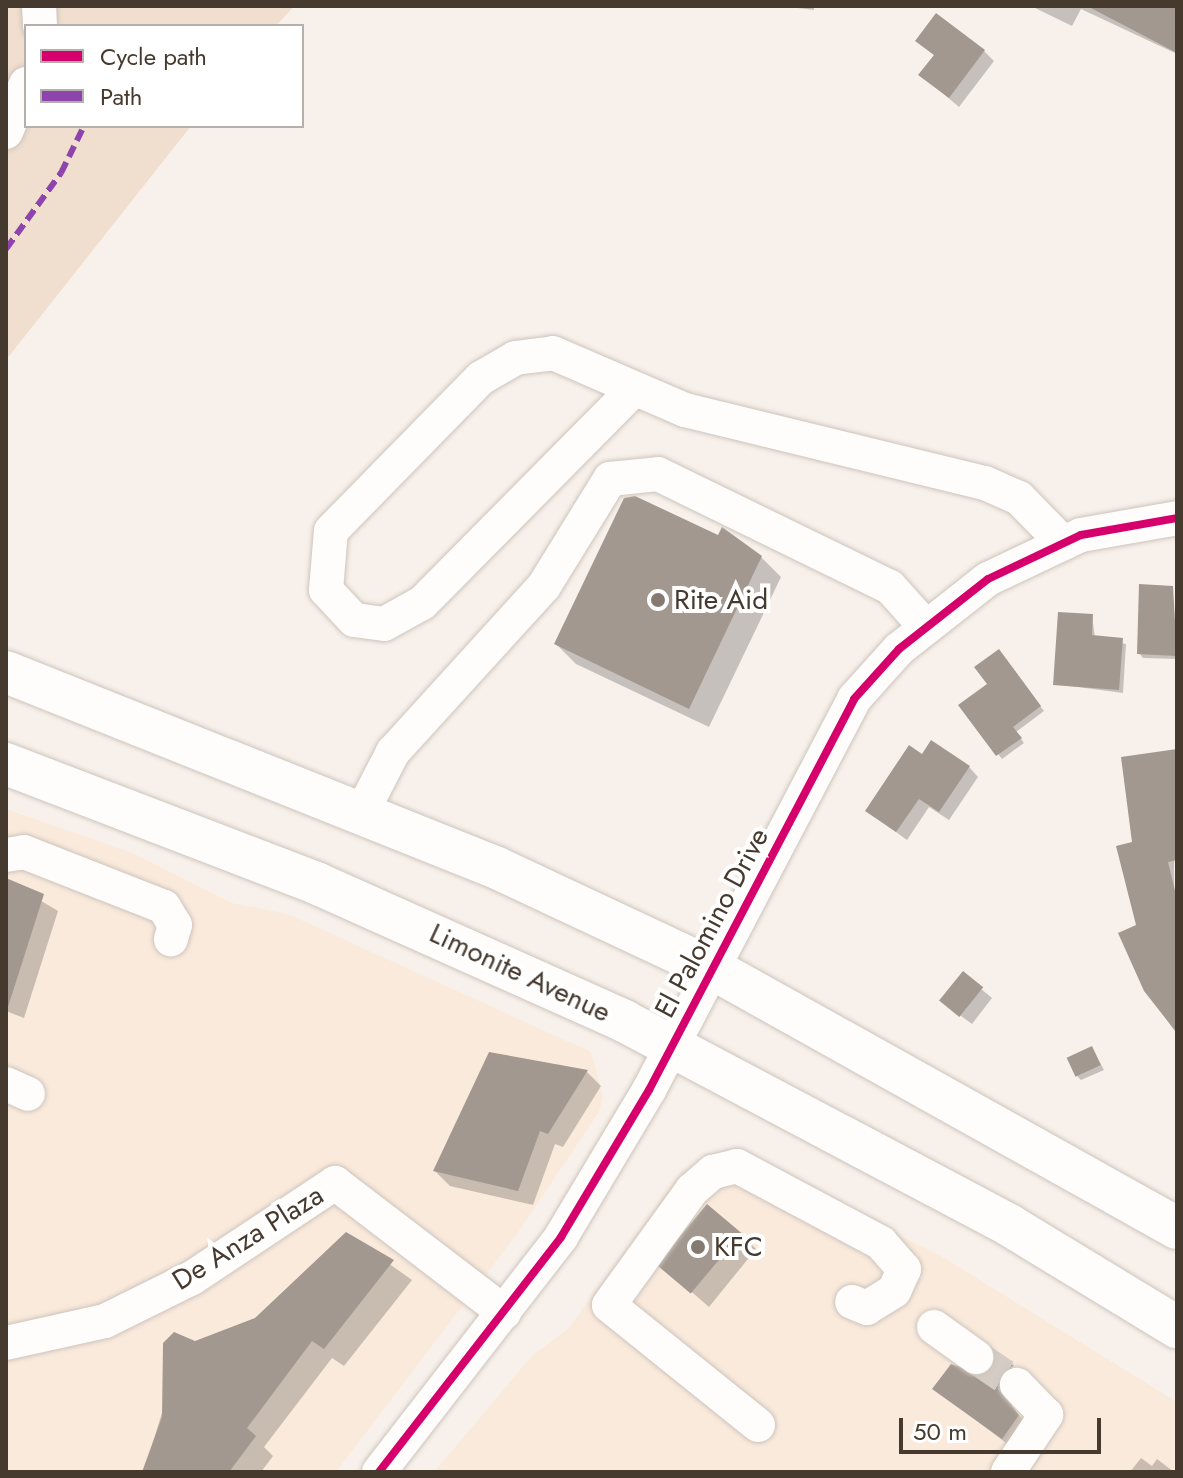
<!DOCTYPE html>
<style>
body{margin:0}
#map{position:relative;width:1183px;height:1478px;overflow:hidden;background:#f8f1eb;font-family:Jost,sans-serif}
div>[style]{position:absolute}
.built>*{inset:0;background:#faeadc}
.green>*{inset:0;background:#f0dece}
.shadow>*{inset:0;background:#0003}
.building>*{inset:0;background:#a29890;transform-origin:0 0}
.minor-tunnel>*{height:34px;margin-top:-17px;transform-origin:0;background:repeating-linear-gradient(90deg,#d4ccc5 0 34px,transparent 0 51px)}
.roads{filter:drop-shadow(0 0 2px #cdc4bc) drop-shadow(0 0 2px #cdc4bc)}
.minor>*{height:34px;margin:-17px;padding:0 17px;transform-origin:17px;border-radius:17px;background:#fefdfc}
.major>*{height:42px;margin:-21px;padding:0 21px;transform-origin:21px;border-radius:21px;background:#fefdfc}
.quiet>*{height:6px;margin-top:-3px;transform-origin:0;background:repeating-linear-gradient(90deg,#8e44ad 0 12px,transparent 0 18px)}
.cycleway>*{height:8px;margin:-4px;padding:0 4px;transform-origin:4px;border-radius:4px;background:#d6006c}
.dots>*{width:22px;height:22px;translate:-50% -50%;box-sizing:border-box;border:4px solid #fff;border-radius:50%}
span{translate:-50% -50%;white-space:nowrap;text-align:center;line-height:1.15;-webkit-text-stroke:8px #fff;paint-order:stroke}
.poi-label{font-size:28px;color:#463a2f}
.left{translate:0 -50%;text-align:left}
.street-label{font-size:28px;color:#463a2f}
.frame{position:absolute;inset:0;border:8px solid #463a2f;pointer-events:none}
.legend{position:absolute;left:24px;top:24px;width:280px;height:104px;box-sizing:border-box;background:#fff;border:2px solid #b5b0ac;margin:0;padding:10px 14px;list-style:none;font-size:24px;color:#463a2f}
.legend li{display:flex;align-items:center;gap:16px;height:40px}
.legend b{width:40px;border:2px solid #b5b0ac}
.scale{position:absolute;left:899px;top:1418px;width:202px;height:36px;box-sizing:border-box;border:4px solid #463a2f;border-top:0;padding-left:10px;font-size:24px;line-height:28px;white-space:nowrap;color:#463a2f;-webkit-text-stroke:6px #fff;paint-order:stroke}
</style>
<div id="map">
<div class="built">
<i style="clip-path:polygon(6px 809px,133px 853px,232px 903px,288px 914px,591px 1052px,603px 1097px,599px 1112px,517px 1234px,336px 1472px,6px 1472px)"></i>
<i style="clip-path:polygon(731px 1151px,941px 1256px,1177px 1402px,1177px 1472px,434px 1472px,531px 1357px,569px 1328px,682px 1170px)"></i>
</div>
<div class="green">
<i style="clip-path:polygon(6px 6px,294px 6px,276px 26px,26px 26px,26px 126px,191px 126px,6px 360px)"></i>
</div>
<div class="shadow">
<i style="clip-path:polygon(781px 6px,814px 6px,814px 10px)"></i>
<i style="clip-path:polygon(1031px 6px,1177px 6px,1177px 54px,1081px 9px,1072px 26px)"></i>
<i style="clip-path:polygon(928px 50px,984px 51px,994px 61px,959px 107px,921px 75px,935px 56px)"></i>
<i style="clip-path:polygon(761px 557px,781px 577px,709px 727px,576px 664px,556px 644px)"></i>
<i style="clip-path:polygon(1172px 588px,1177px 659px,1143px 658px,1139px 653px)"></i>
<i style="clip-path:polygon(1092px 616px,1095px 638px,1126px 644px,1123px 693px,1055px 684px)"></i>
<i style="clip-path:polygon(1003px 656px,1044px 711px,1016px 732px,1024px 743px,1002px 759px,961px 705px,990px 685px)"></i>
<i style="clip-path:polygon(1177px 751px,1174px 869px,1177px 1034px,1145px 990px,1134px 843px)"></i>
<i style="clip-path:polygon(922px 756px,969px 767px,978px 777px,949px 820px,929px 807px,907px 840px,867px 811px)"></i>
<i style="clip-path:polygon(6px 880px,58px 911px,24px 1018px,6px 1011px)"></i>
<i style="clip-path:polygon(963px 974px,992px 998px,972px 1024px,953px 1010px)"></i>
<i style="clip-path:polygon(1092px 1048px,1104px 1070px,1081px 1080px,1077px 1076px)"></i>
<i style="clip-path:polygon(587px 1072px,601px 1086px,563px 1147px,555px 1144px,533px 1205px,450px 1186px,435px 1171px)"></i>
<i style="clip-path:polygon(347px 1234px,412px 1280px,344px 1366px,332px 1358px,264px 1447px,273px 1456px,261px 1472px,144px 1472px,167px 1396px,163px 1351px,170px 1338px,196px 1343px,256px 1319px)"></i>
<i style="clip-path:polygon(741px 1234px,756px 1249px,709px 1307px,663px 1267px)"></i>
<i style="clip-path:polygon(996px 1355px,1027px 1381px,1017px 1386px,1012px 1406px,1032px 1432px,1018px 1452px,935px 1389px,986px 1377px)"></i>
<i style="clip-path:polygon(1141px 1458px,1152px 1466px,1157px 1459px,1174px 1472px,1130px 1472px)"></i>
</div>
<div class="building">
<i style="clip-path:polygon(1087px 6px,1177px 6px,1177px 53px)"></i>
<i style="clip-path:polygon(936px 13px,985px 50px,949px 98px,918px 75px,934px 55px,915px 41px)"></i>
<i style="clip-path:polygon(635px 496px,718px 535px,722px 527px,762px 556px,689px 709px,554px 644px,624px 498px)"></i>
<i style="clip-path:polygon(1139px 584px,1173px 586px,1177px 656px,1137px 654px)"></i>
<i style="clip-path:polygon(1058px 612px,1093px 614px,1092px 635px,1123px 638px,1119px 690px,1053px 685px)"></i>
<i style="clip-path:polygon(999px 649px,1041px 706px,1013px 727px,1022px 738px,996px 756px,958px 705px,987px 684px,974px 667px)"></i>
<i style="clip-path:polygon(931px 740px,970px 766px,939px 812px,919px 799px,896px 832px,865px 811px,909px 745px,922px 754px)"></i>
<i style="clip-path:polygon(1177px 749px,1177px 860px,1168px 862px,1177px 899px,1177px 1033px,1144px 991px,1118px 933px,1136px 925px,1116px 846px,1132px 842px,1121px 757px)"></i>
<i style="clip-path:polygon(6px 878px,44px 894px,7px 1010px,6px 1010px)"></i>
<i style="left:963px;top:971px;width:26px;height:38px;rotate:39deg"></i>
<i style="left:1092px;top:1046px;width:21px;height:28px;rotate:65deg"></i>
<i style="clip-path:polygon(489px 1052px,588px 1070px,548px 1134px,540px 1131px,518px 1191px,433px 1171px)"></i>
<i style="left:707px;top:1204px;width:45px;height:79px;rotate:40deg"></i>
<i style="clip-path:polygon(346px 1232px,394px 1260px,324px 1349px,312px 1341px,247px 1428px,256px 1436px,229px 1472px,142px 1472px,162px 1417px,163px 1343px,174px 1332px,195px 1341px,255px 1318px)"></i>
<i style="clip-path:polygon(995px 1351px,1014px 1366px,1003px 1371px,998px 1389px,1019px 1415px,1002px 1439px,932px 1389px,951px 1364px,985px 1375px)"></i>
</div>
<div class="minor-tunnel">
<i style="left:976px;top:1357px;width:50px;rotate:34.3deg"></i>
</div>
<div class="roads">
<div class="minor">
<i style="left:39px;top:6px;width:20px;rotate:87deg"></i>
<i style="left:6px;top:132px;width:52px;rotate:-67.4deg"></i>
<i style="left:633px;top:390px;width:300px;rotate:134.7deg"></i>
<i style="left:422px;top:603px;width:43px;rotate:151.1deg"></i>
<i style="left:384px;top:624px;width:30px;rotate:-172deg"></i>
<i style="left:354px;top:620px;width:41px;rotate:-133deg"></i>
<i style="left:326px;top:590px;width:59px;rotate:-85.2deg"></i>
<i style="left:331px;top:531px;width:214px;rotate:-45.6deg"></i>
<i style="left:481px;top:378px;width:39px;rotate:-30deg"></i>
<i style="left:515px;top:358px;width:38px;rotate:-7deg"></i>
<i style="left:553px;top:353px;width:144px;rotate:23.4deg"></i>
<i style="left:685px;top:410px;width:309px;rotate:13.7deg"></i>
<i style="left:985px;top:483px;width:37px;rotate:24deg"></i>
<i style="left:1019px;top:498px;width:63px;rotate:45.6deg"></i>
<i style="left:362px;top:812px;width:68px;rotate:-62.7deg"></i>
<i style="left:393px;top:752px;width:224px;rotate:-47.7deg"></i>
<i style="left:544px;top:586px;width:126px;rotate:-58.3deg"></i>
<i style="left:610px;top:479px;width:48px;rotate:-5.9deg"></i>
<i style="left:658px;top:474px;width:258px;rotate:26deg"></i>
<i style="left:890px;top:587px;width:52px;rotate:48.1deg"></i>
<i style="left:6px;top:855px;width:18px;rotate:-9deg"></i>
<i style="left:24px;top:852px;width:150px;rotate:21.4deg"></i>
<i style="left:164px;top:907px;width:21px;rotate:59deg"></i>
<i style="left:175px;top:925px;width:15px;rotate:106deg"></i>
<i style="left:6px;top:1084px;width:24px;rotate:24deg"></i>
<i style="left:934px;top:1327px;width:52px;rotate:35.5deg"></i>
<i style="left:6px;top:1343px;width:101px;rotate:-12.5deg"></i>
<i style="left:105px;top:1321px;width:97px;rotate:-26.3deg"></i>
<i style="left:192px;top:1278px;width:172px;rotate:-33.6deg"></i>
<i style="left:335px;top:1183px;width:213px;rotate:37.4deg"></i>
<i style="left:758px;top:1425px;width:191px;rotate:-141.2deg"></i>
<i style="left:609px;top:1305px;width:142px;rotate:-54.2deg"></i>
<i style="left:692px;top:1190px;width:28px;rotate:-41deg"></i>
<i style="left:713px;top:1172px;width:25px;rotate:-14deg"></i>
<i style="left:737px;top:1166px;width:163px;rotate:28.1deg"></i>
<i style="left:881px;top:1243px;width:35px;rotate:49deg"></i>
<i style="left:904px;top:1269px;width:24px;rotate:114deg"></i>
<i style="left:894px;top:1291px;width:32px;rotate:148deg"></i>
<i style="left:867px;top:1308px;width:16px;rotate:-158deg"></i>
<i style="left:379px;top:1472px;width:297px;rotate:-52.2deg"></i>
<i style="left:561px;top:1237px;width:171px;rotate:-59.1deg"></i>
<i style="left:649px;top:1090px;width:441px;rotate:-62.3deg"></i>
<i style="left:854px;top:699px;width:67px;rotate:-48deg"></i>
<i style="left:899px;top:649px;width:113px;rotate:-38.2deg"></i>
<i style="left:988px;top:579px;width:103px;rotate:-25.3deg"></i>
<i style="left:1081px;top:535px;width:97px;rotate:-10deg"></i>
<i style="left:1008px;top:1472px;width:69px;rotate:-56.3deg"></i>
<i style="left:1046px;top:1415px;width:42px;rotate:-134deg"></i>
</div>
<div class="major">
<i style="left:6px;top:672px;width:529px;rotate:21.76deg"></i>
<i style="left:497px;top:868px;width:238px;rotate:25.1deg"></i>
<i style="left:713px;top:969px;width:531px;rotate:29.17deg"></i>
<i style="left:6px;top:764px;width:332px;rotate:21deg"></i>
<i style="left:316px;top:883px;width:338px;rotate:24.1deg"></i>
<i style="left:624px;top:1021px;width:436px;rotate:27.9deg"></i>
<i style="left:1009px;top:1225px;width:197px;rotate:31.3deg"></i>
</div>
</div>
<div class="quiet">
<i style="left:6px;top:249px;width:94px;rotate:-54.1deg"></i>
<i style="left:61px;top:173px;width:52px;rotate:-63.9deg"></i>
</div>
<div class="cycleway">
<i style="left:379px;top:1472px;width:297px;rotate:-52.2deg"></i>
<i style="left:561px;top:1237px;width:171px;rotate:-59.1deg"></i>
<i style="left:649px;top:1090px;width:441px;rotate:-62.3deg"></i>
<i style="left:854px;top:699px;width:67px;rotate:-48deg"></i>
<i style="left:899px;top:649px;width:113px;rotate:-38.2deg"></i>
<i style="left:988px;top:579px;width:103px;rotate:-25.3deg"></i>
<i style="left:1081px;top:535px;width:97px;rotate:-10deg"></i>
</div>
<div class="dots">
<i style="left:658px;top:600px;background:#847a71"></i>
<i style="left:698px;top:1247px;background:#847a71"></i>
</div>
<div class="poi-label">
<span class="left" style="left:674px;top:600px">Rite Aid</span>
<span class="left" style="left:714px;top:1247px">KFC</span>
</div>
<div class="street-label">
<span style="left:712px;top:923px;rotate:-62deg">El Palomino Drive</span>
<span style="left:520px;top:973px;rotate:25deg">Limonite Avenue</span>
<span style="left:248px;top:1238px;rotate:-32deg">De Anza Plaza</span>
</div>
<div class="frame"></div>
<ul class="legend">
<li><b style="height:10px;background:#d6006c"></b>Cycle path</li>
<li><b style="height:10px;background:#8e44ad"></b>Path</li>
</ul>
<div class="scale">50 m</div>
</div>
